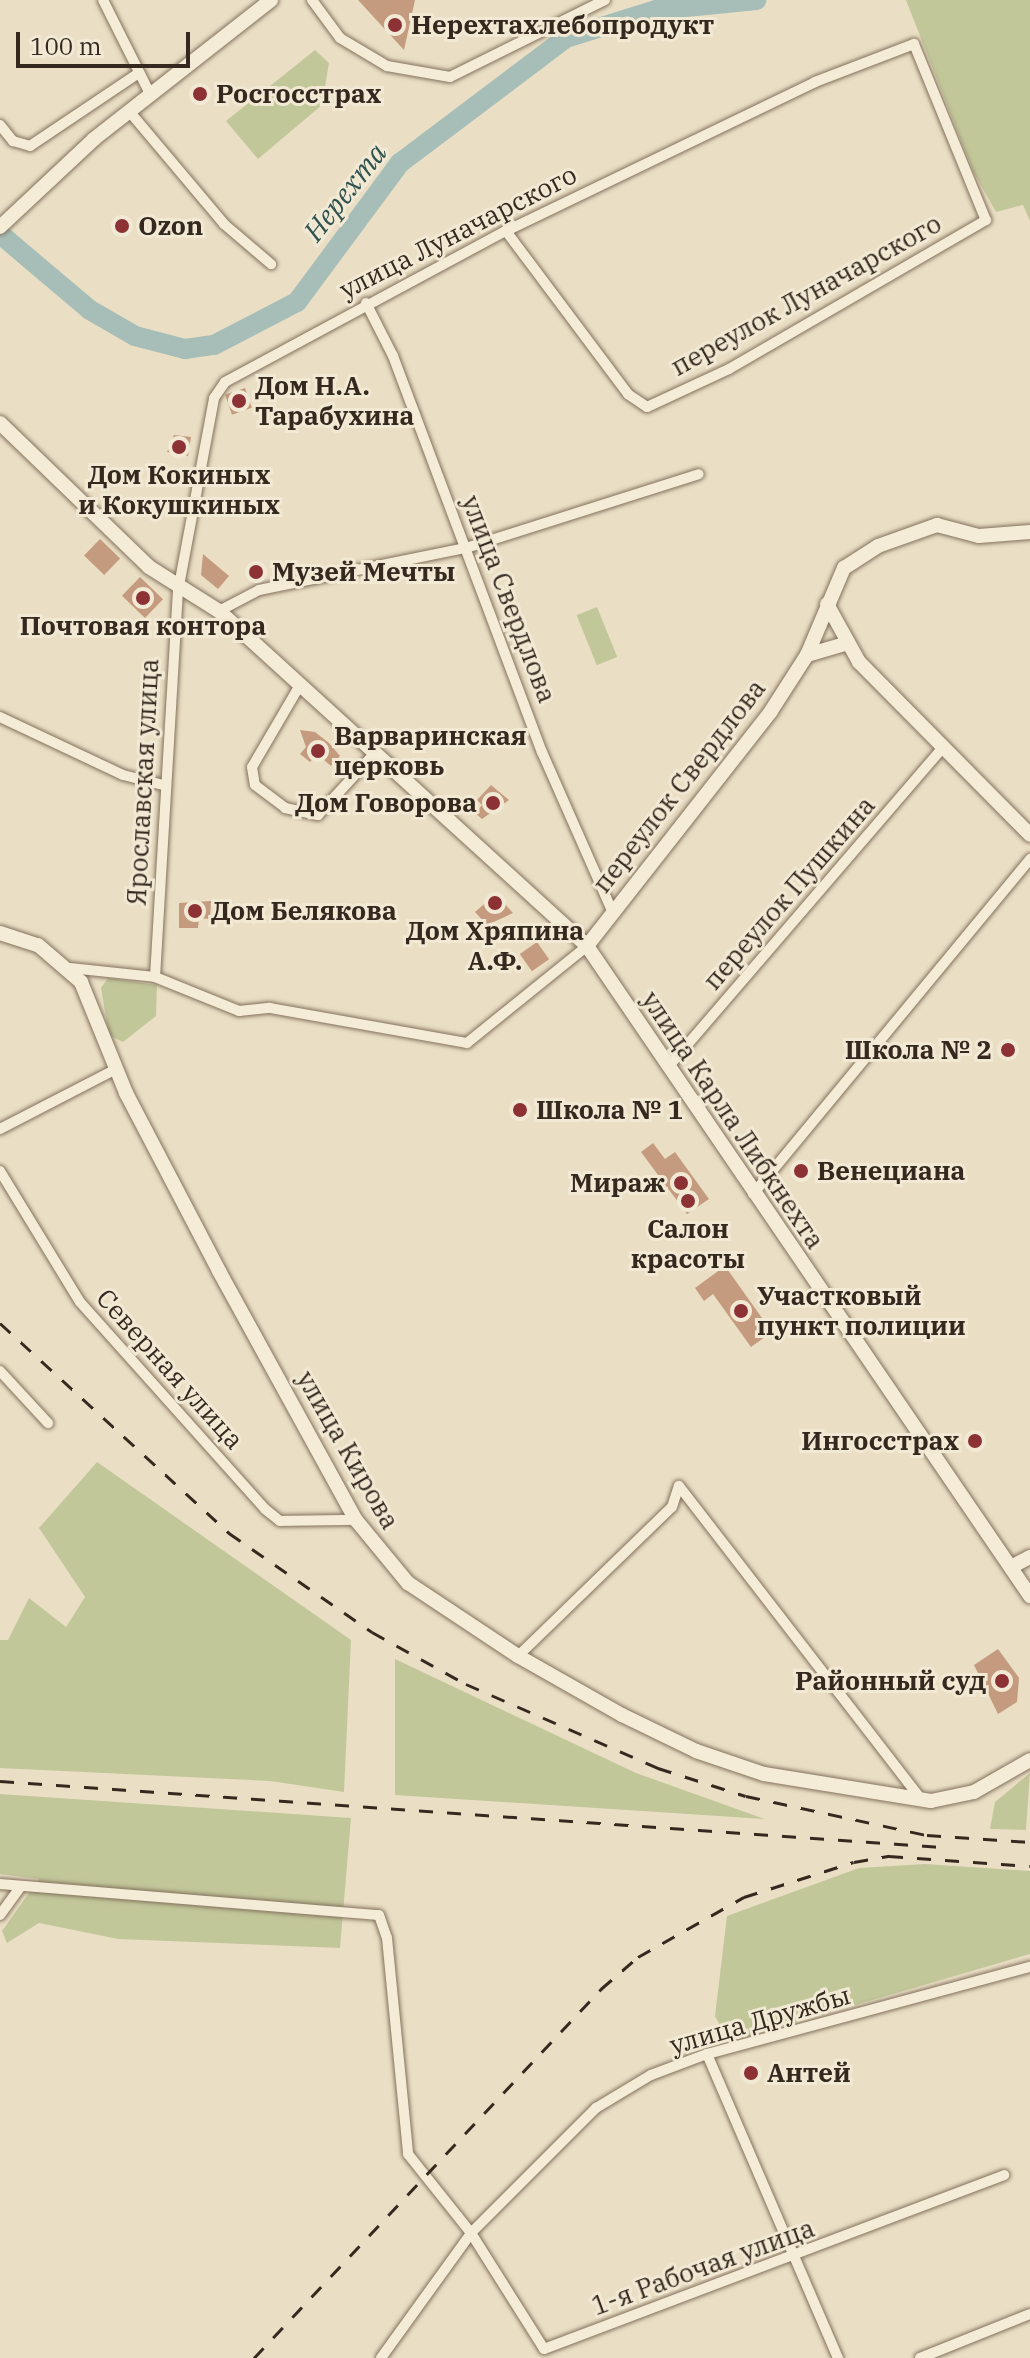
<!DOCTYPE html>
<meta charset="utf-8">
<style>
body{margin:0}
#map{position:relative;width:1030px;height:2358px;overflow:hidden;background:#eadfc5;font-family:"IBM Plex Serif",serif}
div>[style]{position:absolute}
.green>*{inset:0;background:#c2c79a;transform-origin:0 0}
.river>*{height:20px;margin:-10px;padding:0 10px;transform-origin:10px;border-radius:10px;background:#a6beb7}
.building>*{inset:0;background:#c49b7e;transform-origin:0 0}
.roads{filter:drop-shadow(0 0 2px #83715d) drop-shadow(0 0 2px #83715d)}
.street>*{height:10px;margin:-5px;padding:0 5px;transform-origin:5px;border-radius:5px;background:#f5ecd7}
.secondary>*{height:14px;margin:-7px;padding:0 7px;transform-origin:7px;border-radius:7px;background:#f5ecd7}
.rail>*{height:3px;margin-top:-1.5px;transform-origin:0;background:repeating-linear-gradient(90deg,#35291f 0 14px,transparent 0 28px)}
.dots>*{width:22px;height:22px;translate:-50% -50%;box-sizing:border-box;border:4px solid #f2e9d4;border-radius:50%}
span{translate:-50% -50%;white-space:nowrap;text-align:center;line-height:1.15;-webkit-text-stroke:6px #f2e9d4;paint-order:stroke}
.poi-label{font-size:26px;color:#35291f;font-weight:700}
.left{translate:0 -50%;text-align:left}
.right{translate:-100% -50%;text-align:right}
.street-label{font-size:26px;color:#35291f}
.water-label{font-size:28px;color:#305350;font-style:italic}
.scale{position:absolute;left:16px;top:32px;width:174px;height:36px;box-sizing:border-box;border:4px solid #35291f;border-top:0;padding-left:10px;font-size:24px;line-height:28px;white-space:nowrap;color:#35291f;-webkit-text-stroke:6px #f2e9d4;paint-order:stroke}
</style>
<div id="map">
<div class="green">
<i style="clip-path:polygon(906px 0,1030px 0,1030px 221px,1023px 205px,996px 212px,974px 173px)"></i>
<i style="clip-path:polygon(315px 50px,329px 63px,322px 105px,258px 159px,226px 121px)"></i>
<i style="left:597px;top:607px;width:54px;height:22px;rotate:68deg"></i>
<i style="clip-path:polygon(108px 978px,157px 985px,156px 1016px,123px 1042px,109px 1035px,101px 988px)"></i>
<i style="clip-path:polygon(97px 1462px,351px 1640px,344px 1792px,270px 1781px,0 1768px,0 1640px,8px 1640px,29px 1598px,66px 1627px,85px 1597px,39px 1528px)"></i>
<i style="clip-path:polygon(395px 1659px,636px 1773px,765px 1819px,395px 1795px)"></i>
<i style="clip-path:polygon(1030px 1773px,1026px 1830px,990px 1829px,995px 1802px)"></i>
<i style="clip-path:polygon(0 1794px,351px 1818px,340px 1948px,118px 1939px,39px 1923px,7px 1943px,2px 1931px,39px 1879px,0 1874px)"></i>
<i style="clip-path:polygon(925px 1864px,1030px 1871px,1030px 1954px,729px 2042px,715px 2016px,727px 1916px,859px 1868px)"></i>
</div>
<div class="river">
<i style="left:0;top:234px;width:118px;rotate:40.2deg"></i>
<i style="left:90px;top:310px;width:52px;rotate:30deg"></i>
<i style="left:135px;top:336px;width:52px;rotate:14.6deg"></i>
<i style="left:185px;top:349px;width:29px;rotate:-8deg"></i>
<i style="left:214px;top:345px;width:93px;rotate:-27.4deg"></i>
<i style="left:297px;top:302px;width:173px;rotate:-53.5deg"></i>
<i style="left:400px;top:163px;width:208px;rotate:-37deg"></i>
<i style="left:566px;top:38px;width:94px;rotate:-17.3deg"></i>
<i style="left:656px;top:10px;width:101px;rotate:-5.7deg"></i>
</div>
<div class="building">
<i style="clip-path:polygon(358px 0,415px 0,404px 50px)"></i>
<i style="left:245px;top:388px;width:21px;height:21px;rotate:71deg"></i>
<i style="clip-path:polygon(174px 435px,191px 437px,188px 456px,167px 452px)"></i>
<i style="left:100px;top:539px;width:28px;height:23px;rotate:44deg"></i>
<i style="clip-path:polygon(203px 554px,229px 576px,218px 589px,201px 575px)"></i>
<i style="left:140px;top:577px;width:32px;height:26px;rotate:44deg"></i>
<i style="clip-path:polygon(300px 730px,315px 732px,329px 743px,340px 756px,331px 766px,317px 754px,310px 762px,300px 754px,306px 747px)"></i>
<i style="clip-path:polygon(491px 785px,509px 800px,482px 819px,475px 813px,482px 805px,477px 800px)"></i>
<i style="clip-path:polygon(496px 894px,513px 913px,487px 925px,475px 912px)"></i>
<i style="clip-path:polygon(211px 901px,210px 919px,199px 918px,198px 928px,179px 928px,179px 903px)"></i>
<i style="left:537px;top:942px;width:21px;height:21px;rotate:55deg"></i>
<i style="clip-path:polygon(653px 1143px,665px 1159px,675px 1152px,709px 1199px,687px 1214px,641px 1152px)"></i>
<i style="clip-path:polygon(725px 1266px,772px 1332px,751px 1347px,713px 1294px,704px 1301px,695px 1288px)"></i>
<i style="clip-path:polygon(998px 1649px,1019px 1678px,1017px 1702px,998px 1714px,974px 1665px)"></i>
</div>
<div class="roads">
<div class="street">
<i style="left:103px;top:0;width:105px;rotate:63.4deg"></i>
<i style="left:312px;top:0;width:47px;rotate:53.6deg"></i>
<i style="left:340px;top:38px;width:55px;rotate:30.8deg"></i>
<i style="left:387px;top:66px;width:64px;rotate:9.9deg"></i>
<i style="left:450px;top:77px;width:173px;rotate:-26.4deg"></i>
<i style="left:129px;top:111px;width:148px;rotate:49.9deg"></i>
<i style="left:224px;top:224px;width:62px;rotate:40.4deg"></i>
<i style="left:0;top:125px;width:21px;rotate:51deg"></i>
<i style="left:13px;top:141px;width:18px;rotate:16deg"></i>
<i style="left:30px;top:146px;width:129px;rotate:-33.9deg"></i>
<i style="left:366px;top:303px;width:59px;rotate:63deg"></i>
<i style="left:393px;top:356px;width:423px;rotate:69.4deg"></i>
<i style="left:542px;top:752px;width:174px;rotate:66.2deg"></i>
<i style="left:219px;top:611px;width:45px;rotate:-27.7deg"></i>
<i style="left:259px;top:590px;width:211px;rotate:-11.5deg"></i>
<i style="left:466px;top:548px;width:244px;rotate:-17.6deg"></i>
<i style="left:300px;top:685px;width:95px;rotate:120.3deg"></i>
<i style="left:252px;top:767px;width:18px;rotate:81deg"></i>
<i style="left:255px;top:785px;width:38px;rotate:37deg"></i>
<i style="left:285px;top:808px;width:34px;rotate:12deg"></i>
<i style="left:318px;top:815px;width:84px;rotate:-47.4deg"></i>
<i style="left:0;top:717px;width:136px;rotate:25.2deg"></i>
<i style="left:123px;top:775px;width:41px;rotate:14deg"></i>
<i style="left:70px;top:968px;width:85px;rotate:6deg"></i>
<i style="left:155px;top:977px;width:91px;rotate:22deg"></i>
<i style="left:239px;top:1011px;width:31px;rotate:-6deg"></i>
<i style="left:270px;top:1008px;width:200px;rotate:10.1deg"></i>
<i style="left:467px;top:1043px;width:154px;rotate:-38.9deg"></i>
<i style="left:155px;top:977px;width:387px;rotate:-86.6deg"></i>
<i style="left:178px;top:591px;width:196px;rotate:-79.4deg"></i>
<i style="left:214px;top:398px;width:19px;rotate:-55deg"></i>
<i style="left:225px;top:382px;width:319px;rotate:-28.3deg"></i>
<i style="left:506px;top:231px;width:343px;rotate:-25.7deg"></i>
<i style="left:815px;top:82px;width:106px;rotate:-21deg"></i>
<i style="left:914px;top:44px;width:190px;rotate:67.8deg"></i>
<i style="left:986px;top:220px;width:297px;rotate:149.9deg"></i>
<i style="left:729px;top:369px;width:90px;rotate:155.1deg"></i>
<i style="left:647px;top:407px;width:23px;rotate:-146deg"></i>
<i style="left:628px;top:394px;width:204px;rotate:-126.8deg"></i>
<i style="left:669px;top:1066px;width:418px;rotate:-49.3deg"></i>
<i style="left:0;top:1129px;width:131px;rotate:-27.3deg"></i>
<i style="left:0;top:1171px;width:153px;rotate:58.6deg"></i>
<i style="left:80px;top:1302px;width:278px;rotate:48.2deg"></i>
<i style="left:265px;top:1509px;width:19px;rotate:39deg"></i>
<i style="left:280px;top:1521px;width:76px;rotate:-0.8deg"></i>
<i style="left:753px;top:1194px;width:435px;rotate:-50.4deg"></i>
<i style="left:0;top:1371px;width:71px;rotate:47.3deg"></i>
<i style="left:679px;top:1486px;width:397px;rotate:52.3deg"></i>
<i style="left:518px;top:1656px;width:214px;rotate:-44.1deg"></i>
<i style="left:672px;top:1507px;width:22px;rotate:-72deg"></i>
<i style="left:0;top:1884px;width:380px;rotate:4.7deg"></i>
<i style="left:379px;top:1915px;width:24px;rotate:71deg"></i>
<i style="left:387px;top:1938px;width:217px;rotate:84.4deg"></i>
<i style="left:408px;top:2154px;width:101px;rotate:51.4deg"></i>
<i style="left:471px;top:2233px;width:137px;rotate:57.8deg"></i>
<i style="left:544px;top:2349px;width:492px;rotate:-20.7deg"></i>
<i style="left:0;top:1915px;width:34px;rotate:-54deg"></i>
<i style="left:707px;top:2054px;width:331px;rotate:66.7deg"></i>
<i style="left:381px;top:2358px;width:154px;rotate:-54.2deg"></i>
<i style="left:471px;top:2233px;width:177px;rotate:-45deg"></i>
<i style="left:596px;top:2108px;width:64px;rotate:-31deg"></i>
<i style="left:651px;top:2075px;width:60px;rotate:-20.6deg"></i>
<i style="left:707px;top:2054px;width:335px;rotate:-15.1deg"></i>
<i style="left:920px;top:2358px;width:118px;rotate:-21.8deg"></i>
</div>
<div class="secondary">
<i style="left:0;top:227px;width:129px;rotate:-43.1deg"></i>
<i style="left:94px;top:139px;width:225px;rotate:-38.1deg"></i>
<i style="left:0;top:423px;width:207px;rotate:44deg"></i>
<i style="left:149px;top:567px;width:83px;rotate:32.2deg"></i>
<i style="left:219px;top:611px;width:498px;rotate:42.3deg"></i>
<i style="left:587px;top:946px;width:787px;rotate:55.72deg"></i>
<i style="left:827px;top:604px;width:66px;rotate:61.1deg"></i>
<i style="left:859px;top:662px;width:243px;rotate:45.3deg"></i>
<i style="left:807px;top:655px;width:43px;rotate:-16.3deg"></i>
<i style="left:0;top:933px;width:40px;rotate:18deg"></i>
<i style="left:38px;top:945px;width:57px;rotate:40.7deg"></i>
<i style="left:81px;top:982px;width:120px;rotate:67.9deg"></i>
<i style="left:126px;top:1093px;width:201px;rotate:62.4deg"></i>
<i style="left:219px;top:1271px;width:284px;rotate:61.2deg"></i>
<i style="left:356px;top:1520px;width:82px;rotate:50.5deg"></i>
<i style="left:408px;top:1583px;width:132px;rotate:33.6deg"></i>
<i style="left:518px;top:1656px;width:120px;rotate:29.6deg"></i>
<i style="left:622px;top:1715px;width:82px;rotate:25.9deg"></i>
<i style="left:696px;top:1751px;width:72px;rotate:18.7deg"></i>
<i style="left:764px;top:1774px;width:169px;rotate:9.2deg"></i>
<i style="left:931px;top:1801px;width:44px;rotate:-11.8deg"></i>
<i style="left:974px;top:1792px;width:64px;rotate:-29.7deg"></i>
<i style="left:587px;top:946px;width:298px;rotate:-51.9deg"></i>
<i style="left:771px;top:711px;width:67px;rotate:-57.3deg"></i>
<i style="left:807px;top:655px;width:95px;rotate:-67deg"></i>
<i style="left:844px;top:568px;width:40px;rotate:-32.9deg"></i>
<i style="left:878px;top:546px;width:63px;rotate:-19.6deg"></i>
<i style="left:937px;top:525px;width:43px;rotate:14.7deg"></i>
<i style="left:979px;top:536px;width:51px;rotate:-4.5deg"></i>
<i style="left:1011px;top:1567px;width:21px;rotate:-28deg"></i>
</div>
</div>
<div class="rail">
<i style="left:0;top:1323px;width:311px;rotate:42.5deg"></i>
<i style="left:229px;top:1533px;width:174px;rotate:34.7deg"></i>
<i style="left:372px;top:1632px;width:107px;rotate:29deg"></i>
<i style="left:466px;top:1684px;width:210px;rotate:23.6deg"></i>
<i style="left:658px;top:1768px;width:92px;rotate:17.7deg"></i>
<i style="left:746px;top:1796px;width:185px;rotate:12.2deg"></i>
<i style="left:927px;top:1835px;width:103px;rotate:3.9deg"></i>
<i style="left:0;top:1781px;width:944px;rotate:4.01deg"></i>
<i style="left:254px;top:2358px;width:507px;rotate:-46.76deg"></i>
<i style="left:601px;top:1989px;width:49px;rotate:-40.9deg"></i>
<i style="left:638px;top:1957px;width:122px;rotate:-29.5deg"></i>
<i style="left:744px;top:1897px;width:115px;rotate:-17.7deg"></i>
<i style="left:854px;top:1862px;width:36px;rotate:-10deg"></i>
<i style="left:889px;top:1856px;width:141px;rotate:4.1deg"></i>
</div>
<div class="dots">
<i style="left:395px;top:25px;background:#8c3234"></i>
<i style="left:200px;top:94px;background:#8c3234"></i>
<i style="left:122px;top:226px;background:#8c3234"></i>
<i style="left:239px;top:401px;background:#8c3234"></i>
<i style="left:179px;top:447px;background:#8c3234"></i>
<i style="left:256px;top:572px;background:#8c3234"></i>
<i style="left:143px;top:598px;background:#8c3234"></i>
<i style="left:318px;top:751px;background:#8c3234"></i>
<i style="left:493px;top:803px;background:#8c3234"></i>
<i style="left:495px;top:903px;background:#8c3234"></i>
<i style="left:195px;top:911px;background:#8c3234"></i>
<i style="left:1008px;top:1050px;background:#8c3234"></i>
<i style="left:520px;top:1110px;background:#8c3234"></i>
<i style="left:801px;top:1171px;background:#8c3234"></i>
<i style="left:681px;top:1183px;background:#8c3234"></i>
<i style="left:688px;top:1201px;background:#8c3234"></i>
<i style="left:741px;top:1311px;background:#8c3234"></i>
<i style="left:975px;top:1441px;background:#8c3234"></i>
<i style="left:1002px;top:1681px;background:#8c3234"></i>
<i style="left:751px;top:2073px;background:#8c3234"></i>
</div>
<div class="poi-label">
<span class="left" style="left:411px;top:25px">Нерехтахлебопродукт</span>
<span class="left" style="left:216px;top:94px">Росгосстрах</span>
<span class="left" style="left:138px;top:226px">Ozon</span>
<span class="left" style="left:255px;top:401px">Дом Н.А.<br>Тарабухина</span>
<span style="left:179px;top:490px">Дом Кокиных<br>и Кокушкиных</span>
<span class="left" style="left:272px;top:572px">Музей Мечты</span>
<span style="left:143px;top:626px">Почтовая контора</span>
<span class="left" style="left:334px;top:751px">Варваринская<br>церковь</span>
<span class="right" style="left:477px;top:803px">Дом Говорова</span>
<span class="left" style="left:211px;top:911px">Дом Белякова</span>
<span style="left:495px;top:946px">Дом Хряпина<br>А.Ф.</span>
<span class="right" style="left:992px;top:1050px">Школа № 2</span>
<span class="left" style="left:536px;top:1110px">Школа № 1</span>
<span class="left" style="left:817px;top:1171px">Венециана</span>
<span class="right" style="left:665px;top:1183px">Мираж</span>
<span style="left:688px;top:1244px">Салон<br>красоты</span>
<span class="left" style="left:757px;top:1311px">Участковый<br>пункт полиции</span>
<span class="right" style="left:959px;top:1441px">Ингосстрах</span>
<span class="right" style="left:986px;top:1681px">Районный суд</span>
<span class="left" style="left:767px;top:2073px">Антей</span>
</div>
<div class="street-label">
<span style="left:458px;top:232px;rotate:-27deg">улица Луначарского</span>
<span style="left:806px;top:295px;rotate:-29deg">переулок Луначарского</span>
<span style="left:509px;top:599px;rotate:69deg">улица Свердлова</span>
<span style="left:143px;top:782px;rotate:-87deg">Ярославская улица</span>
<span style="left:679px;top:786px;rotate:-52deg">переулок Свердлова</span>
<span style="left:789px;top:893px;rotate:-49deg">переулок Пушкина</span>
<span style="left:733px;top:1120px;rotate:56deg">улица Карла Либкнехта</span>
<span style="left:170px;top:1369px;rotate:48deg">Северная улица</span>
<span style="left:348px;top:1450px;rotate:60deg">улица Кирова</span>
<span style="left:760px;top:2020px;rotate:-16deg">улица Дружбы</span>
<span style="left:703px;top:2267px;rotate:-20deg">1-я Рабочая улица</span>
</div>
<div class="water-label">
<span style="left:345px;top:192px;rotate:-52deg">Нерехта</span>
</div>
<div class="scale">100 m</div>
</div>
